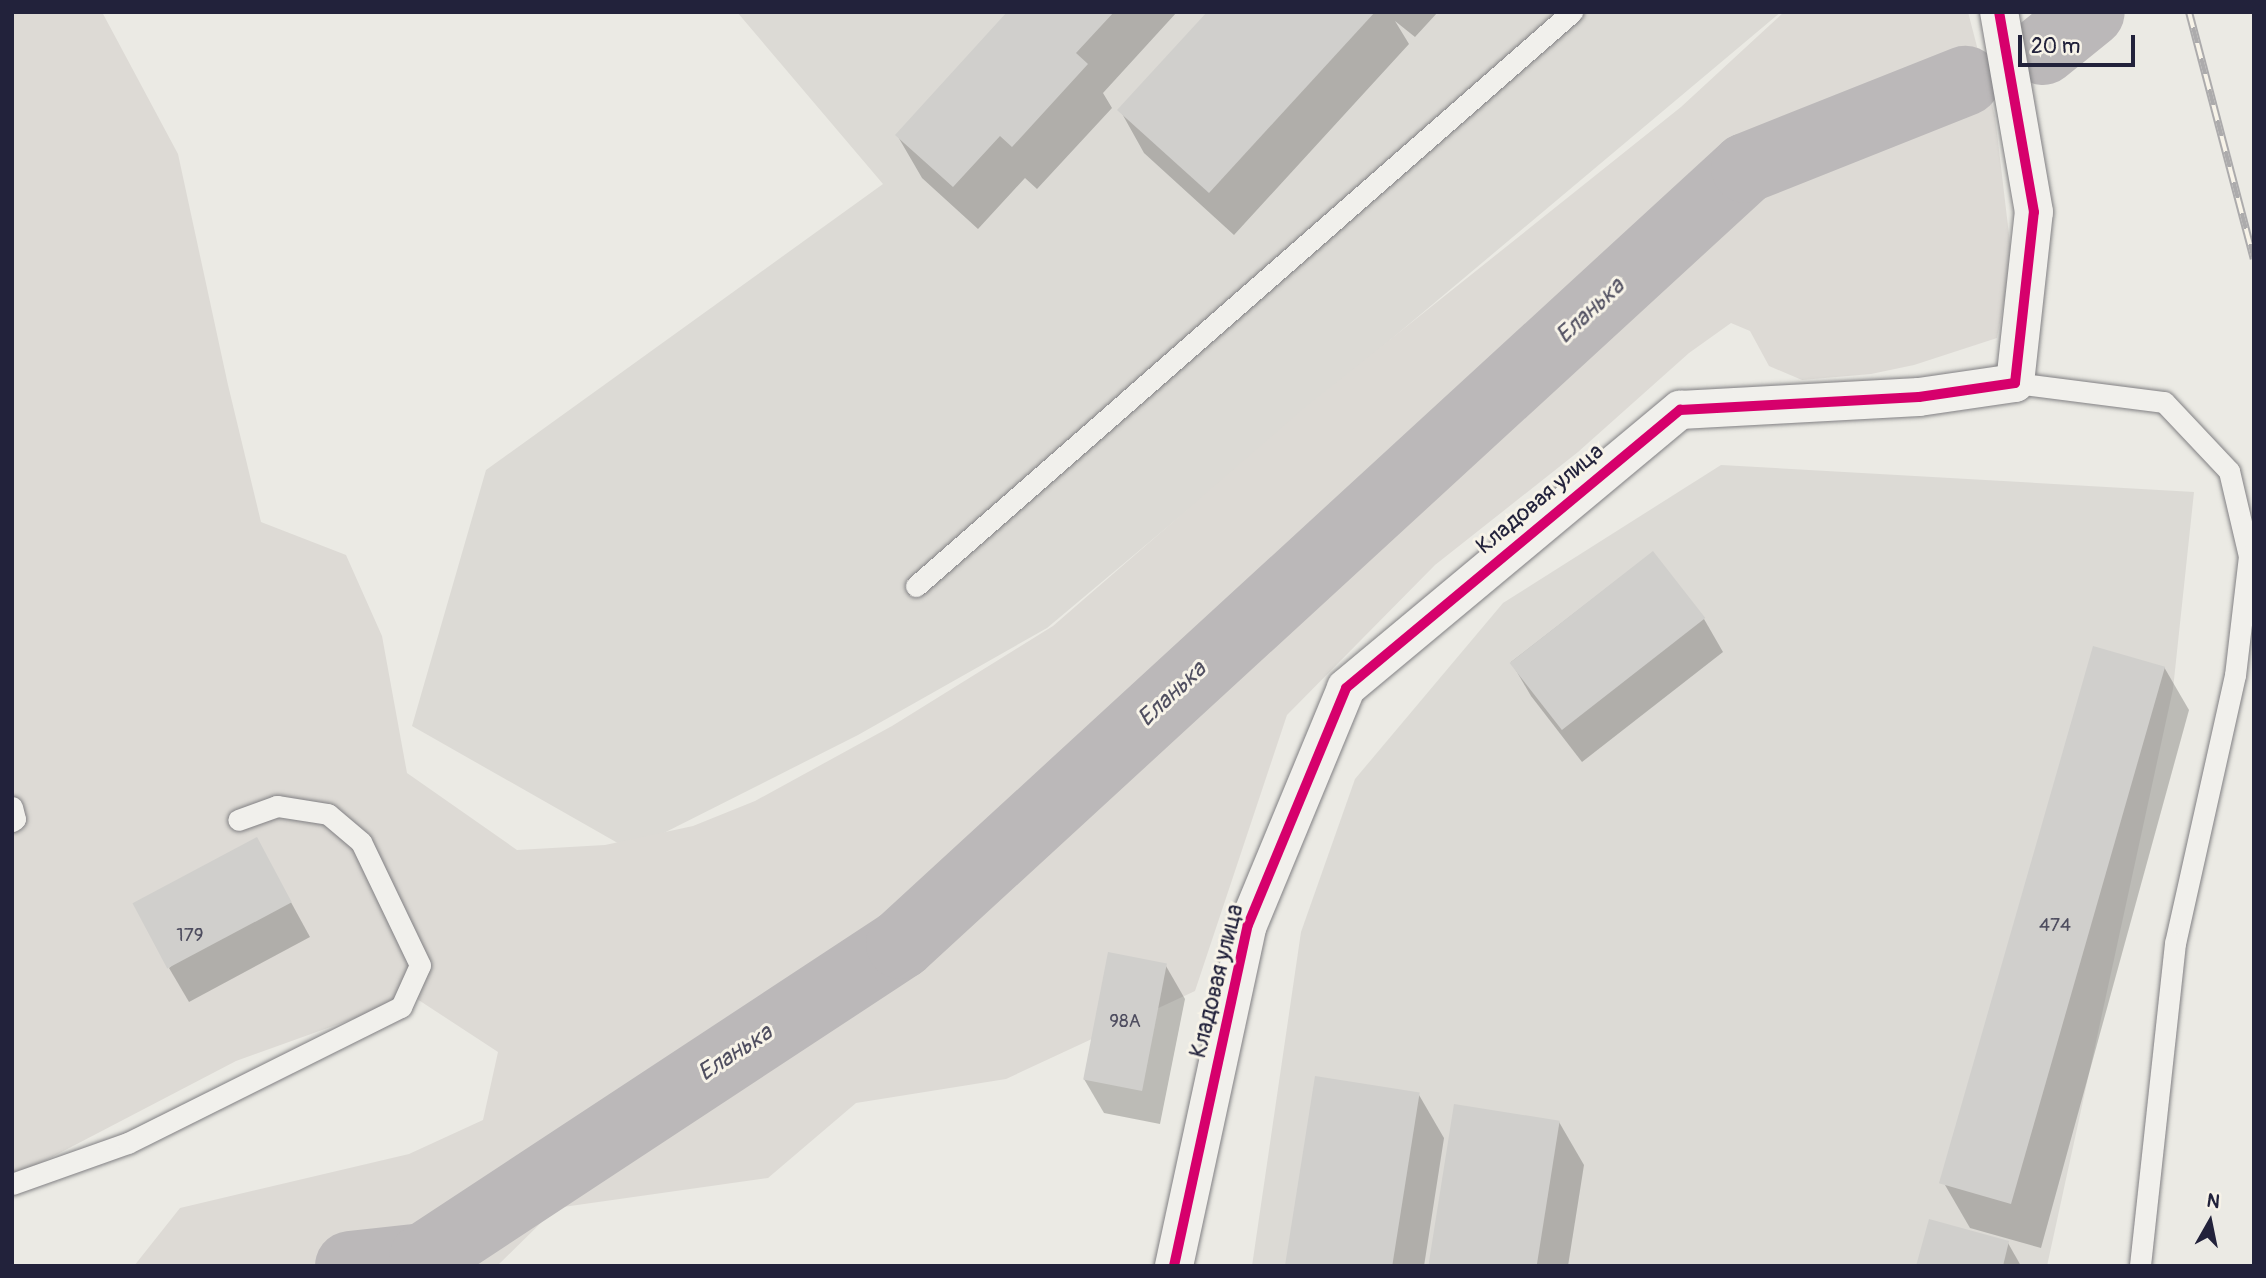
<!DOCTYPE html>
<meta charset="utf-8">
<style>
body{margin:0}
#map{position:relative;width:2266px;height:1278px;overflow:hidden;background:#ebeae4;font-family:Pangolin,sans-serif}
div>[style]{position:absolute}
.built>*{inset:0;background:#dcdad5}
.green>*{inset:0;background:#dddad5}
.shadow>*{inset:0;background:#0003}
.river>*{height:70px;margin:-35px;padding:0 35px;transform-origin:35px;border-radius:35px;background:#bbb8b9}
.building>*{inset:0;background:#d0cfcc;transform-origin:0 0}
.roads{filter:drop-shadow(0 0 2px #818083) drop-shadow(0 0 2px #818083)}
.service>*{height:21px;margin:-10.5px;padding:0 10.5px;transform-origin:10.5px;border-radius:10.5px;background:#f1f0ec}
.minor>*{height:38px;margin:-19px;padding:0 19px;transform-origin:19px;border-radius:19px;background:#f1f0ec}
.rail>*{height:8px;margin-top:-4px;transform-origin:0;background:repeating-linear-gradient(90deg,#f7f3e8 0 16px,#acabac 0 32px);box-sizing:border-box;border-block:2px solid #acabac}
.cycleway>*{height:10px;margin:-5px;padding:0 5px;transform-origin:5px;border-radius:5px;background:#d6006c}
span{translate:-50% -50%;white-space:nowrap;text-align:center;line-height:1.15;-webkit-text-stroke:6px #f7f3e8;paint-order:stroke}
.number-label{font-size:19px;color:#4e4d5f}
.number-label span{-webkit-text-stroke-width:0}
.street-label{font-size:23px;color:#22223b}
.water-label{font-size:24px;color:#504f60;font-style:italic}
.frame{position:absolute;inset:0;border:14px solid #22223b;pointer-events:none}
.north{position:absolute;left:2175px;top:1187px;width:70px;height:70px;-webkit-text-stroke:5px #f7f3e8;paint-order:stroke;rotate:9deg;font-size:19px;font-weight:700;line-height:28px;text-align:center;color:#22223b}
.north::after{content:'';display:block;margin:auto;width:24px;height:32px;background:#22223b;clip-path:polygon(50% 0,100% 100%,50% 72%,0 100%)}
.scale{position:absolute;left:2018px;top:35px;width:117px;height:32px;box-sizing:border-box;border:4px solid #22223b;border-top:0;padding-left:9px;font-size:21px;line-height:24px;white-space:nowrap;color:#22223b;-webkit-text-stroke:5px #f7f3e8;paint-order:stroke}
</style>
<div id="map">
<div class="built">
<i style="clip-path:polygon(737px 12px,1781px 12px,1047px 628px,858px 735px,630px 850px,412px 726px,486px 470px,883px 184px)"></i>
<i style="clip-path:polygon(1721px 465px,2194px 492px,2173px 689px,2047px 1266px,1252px 1266px,1301px 932px,1355px 779px,1503px 603px)"></i>
</div>
<div class="green">
<i style="clip-path:polygon(12px 12px,102px 12px,178px 154px,228px 385px,261px 522px,346px 555px,382px 636px,407px 773px,517px 850px,605px 845px,693px 826px,755px 801px,892px 726px,1053px 626px,1302px 410px,1681px 107px,1784px 12px,1968px 12px,1995px 116px,2012px 260px,1997px 338px,1914px 365px,1871px 374px,1802px 380px,1769px 366px,1750px 331px,1731px 323px,1689px 353px,1578px 452px,1435px 565px,1287px 715px,1195px 991px,1006px 1079px,856px 1103px,768px 1178px,556px 1208px,497px 1266px,134px 1266px,180px 1208px,409px 1154px,483px 1120px,498px 1052px,414px 997px,236px 1061px,29px 1169px,12px 1172px)"></i>
</div>
<div class="shadow">
<i style="clip-path:polygon(1010px 12px,1177px 12px,1103px 93px,1112px 108px,1037px 189px,1025px 178px,978px 229px,922px 178px,897px 135px)"></i>
<i style="clip-path:polygon(1209px 12px,1438px 12px,1415px 37px,1395px 21px,1409px 44px,1234px 235px,1144px 153px,1120px 110px)"></i>
<i style="clip-path:polygon(1652px 553px,1704px 619px,1723px 652px,1582px 762px,1531px 696px,1511px 662px)"></i>
<i style="clip-path:polygon(2164px 667px,2189px 710px,2041px 1248px,1970px 1228px,1945px 1185px)"></i>
<i style="clip-path:polygon(275px 873px,310px 937px,189px 1002px,169px 968px)"></i>
<i style="clip-path:polygon(1166px 966px,1185px 999px,1160px 1124px,1104px 1113px,1084px 1079px)"></i>
<i style="clip-path:polygon(1419px 1095px,1444px 1138px,1424px 1266px,1287px 1266px)"></i>
<i style="clip-path:polygon(1559px 1122px,1584px 1165px,1568px 1266px,1430px 1266px)"></i>
<i style="clip-path:polygon(2008px 1243px,2021px 1266px,1918px 1266px)"></i>
</div>
<div class="river">
<i style="left:2043px;top:50px;width:60px;rotate:-39deg"></i>
<i style="left:350px;top:1266px;width:74px;rotate:-6.2deg"></i>
<i style="left:424px;top:1258px;width:571px;rotate:-33.36deg"></i>
<i style="left:901px;top:944px;width:1147px;rotate:-42.56deg"></i>
<i style="left:1746px;top:168px;width:236px;rotate:-21.7deg"></i>
</div>
<div class="building">
<i style="clip-path:polygon(1007px 12px,1114px 12px,1076px 53px,1088px 64px,1012px 147px,1000px 136px,953px 187px,895px 135px)"></i>
<i style="clip-path:polygon(1207px 12px,1375px 12px,1209px 193px,1117px 110px)"></i>
<i style="left:1653px;top:551px;width:85px;height:182px;rotate:52deg"></i>
<i style="left:2093px;top:646px;width:75px;height:559px;rotate:16deg"></i>
<i style="left:257px;top:837px;width:74px;height:141px;rotate:62deg"></i>
<i style="left:1108px;top:952px;width:60px;height:130px;rotate:11deg"></i>
<i style="left:1315px;top:1076px;width:106px;height:192px;rotate:9deg"></i>
<i style="left:1454px;top:1104px;width:107px;height:164px;rotate:9deg"></i>
<i style="clip-path:polygon(1929px 1219px,2009px 1241px,2003px 1266px,1916px 1266px)"></i>
</div>
<div class="roads">
<div class="service">
<i style="left:2015px;top:383px;width:150px;rotate:7.3deg"></i>
<i style="left:2164px;top:402px;width:95px;rotate:46.7deg"></i>
<i style="left:2229px;top:471px;width:87px;rotate:76.8deg"></i>
<i style="left:2249px;top:556px;width:120px;rotate:96.7deg"></i>
<i style="left:2235px;top:675px;width:275px;rotate:102.6deg"></i>
<i style="left:2175px;top:943px;width:325px;rotate:96.2deg"></i>
<i style="left:916px;top:586px;width:872px;rotate:-41.19deg"></i>
<i style="left:12px;top:807px;width:12px;rotate:76deg"></i>
<i style="left:15px;top:819px;width:4px;rotate:146deg"></i>
<i style="left:12px;top:1184px;width:123px;rotate:-19.5deg"></i>
<i style="left:128px;top:1143px;width:305px;rotate:-26.5deg"></i>
<i style="left:401px;top:1007px;width:46px;rotate:-65.7deg"></i>
<i style="left:420px;top:965px;width:136px;rotate:-115.6deg"></i>
<i style="left:361px;top:842px;width:43px;rotate:-139.7deg"></i>
<i style="left:328px;top:814px;width:52px;rotate:-171.1deg"></i>
<i style="left:277px;top:806px;width:41px;rotate:160.3deg"></i>
</div>
<div class="minor">
<i style="left:1174px;top:1266px;width:349px;rotate:-77.8deg"></i>
<i style="left:1248px;top:925px;width:256px;rotate:-67.5deg"></i>
<i style="left:1346px;top:688px;width:435px;rotate:-39.8deg"></i>
<i style="left:1680px;top:410px;width:239px;rotate:-3.1deg"></i>
<i style="left:1919px;top:397px;width:97px;rotate:-8.3deg"></i>
<i style="left:2015px;top:383px;width:172px;rotate:-83.7deg"></i>
<i style="left:2034px;top:212px;width:203px;rotate:-99.9deg"></i>
</div>
</div>
<div class="rail">
<i style="left:2189px;top:12px;width:255px;rotate:75.3deg"></i>
</div>
<div class="cycleway">
<i style="left:1174px;top:1266px;width:349px;rotate:-77.8deg"></i>
<i style="left:1248px;top:925px;width:256px;rotate:-67.5deg"></i>
<i style="left:1346px;top:688px;width:435px;rotate:-39.8deg"></i>
<i style="left:1680px;top:410px;width:239px;rotate:-3.1deg"></i>
<i style="left:1919px;top:397px;width:97px;rotate:-8.3deg"></i>
<i style="left:2015px;top:383px;width:172px;rotate:-83.7deg"></i>
<i style="left:2034px;top:212px;width:203px;rotate:-99.9deg"></i>
</div>
<div class="number-label">
<span style="left:2055px;top:926px">474</span>
<span style="left:190px;top:936px">179</span>
<span style="left:1125px;top:1022px">98А</span>
</div>
<div class="street-label">
<span style="left:1540px;top:499px;rotate:-40deg">Кладовая улица</span>
<span style="left:1217px;top:981px;rotate:-76deg">Кладовая улица</span>
</div>
<div class="water-label">
<span style="left:1590px;top:311px;rotate:-43deg">Еланька</span>
<span style="left:1172px;top:694px;rotate:-43deg">Еланька</span>
<span style="left:735px;top:1053px;rotate:-33deg">Еланька</span>
</div>
<div class="frame"></div>
<div class="north">N</div>
<div class="scale">20 m</div>
</div>
